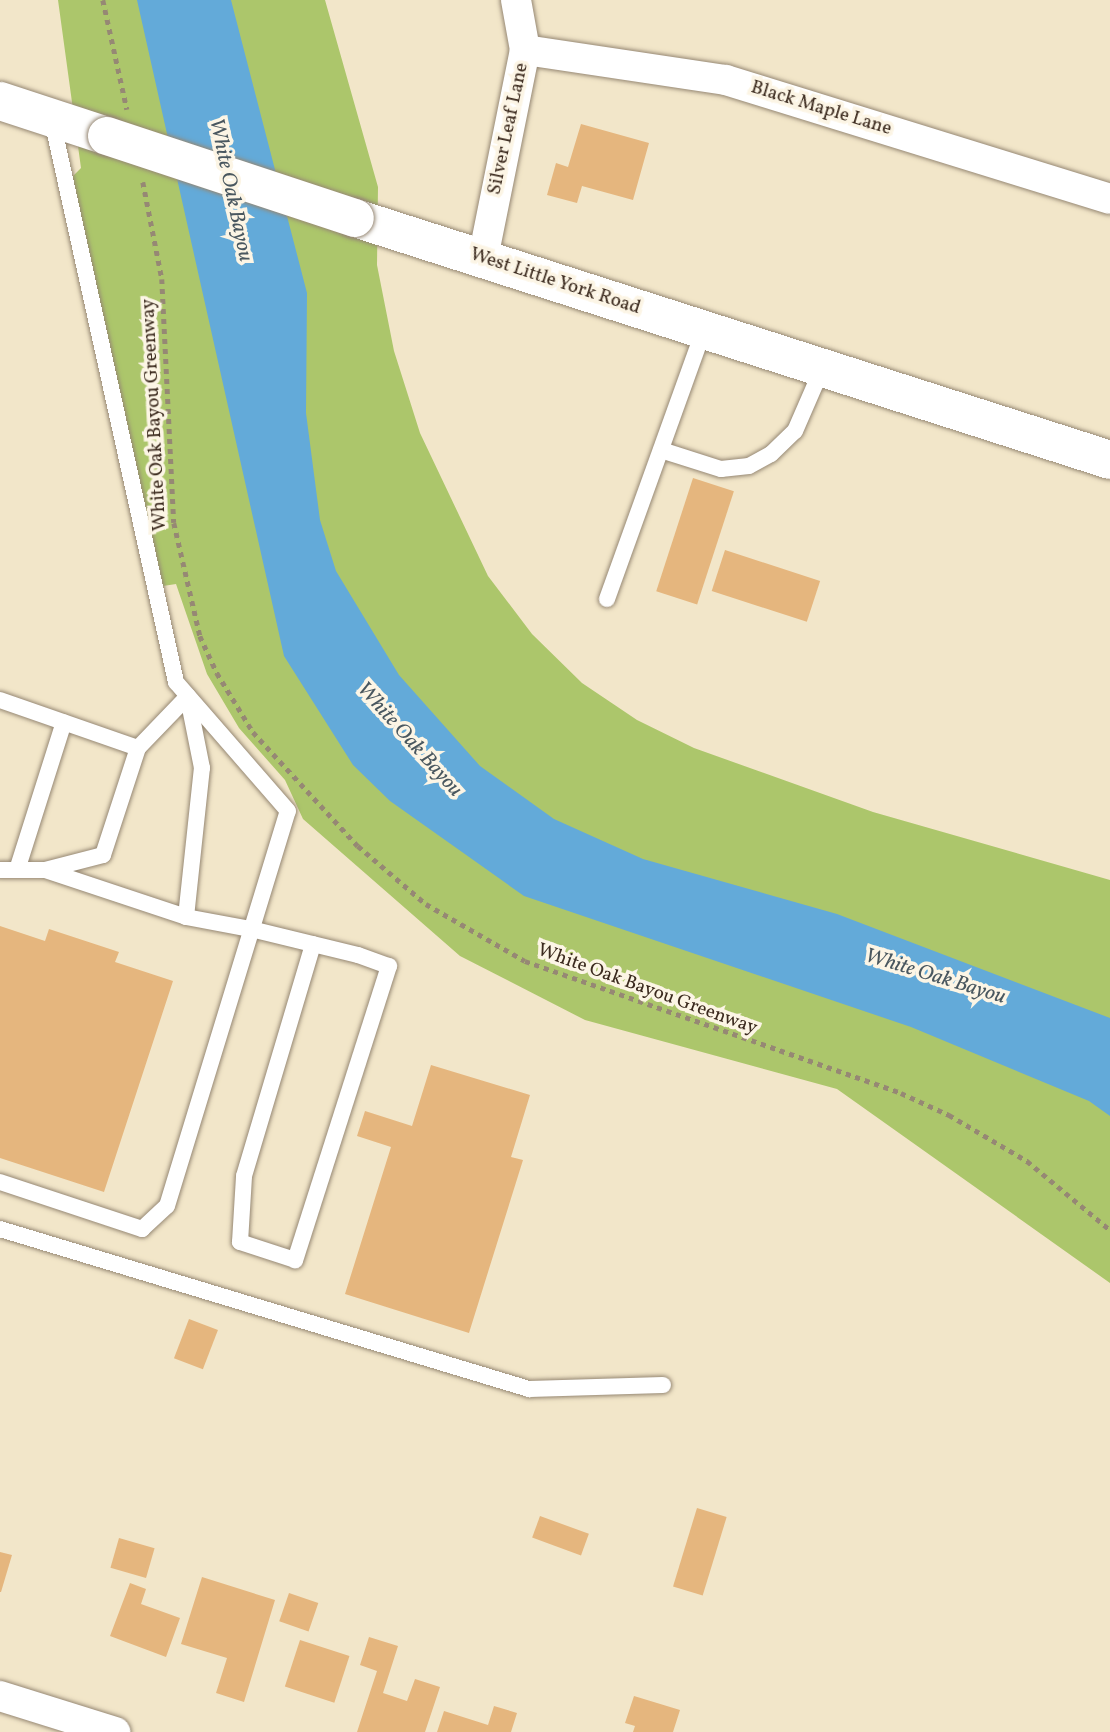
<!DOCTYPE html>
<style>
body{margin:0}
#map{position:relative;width:1110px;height:1732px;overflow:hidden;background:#f2e6c9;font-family:Vollkorn,serif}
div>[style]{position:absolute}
.green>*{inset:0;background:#acc66b}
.water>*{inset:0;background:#63aad9}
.building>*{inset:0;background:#e5b67e;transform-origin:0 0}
.path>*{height:4.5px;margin-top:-2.25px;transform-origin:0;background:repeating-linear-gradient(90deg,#968874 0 5px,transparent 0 10px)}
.roads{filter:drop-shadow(0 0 2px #968874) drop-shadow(0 0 2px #968874)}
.lane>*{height:16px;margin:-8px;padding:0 8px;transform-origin:8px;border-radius:8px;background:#fff}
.street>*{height:30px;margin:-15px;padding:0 15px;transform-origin:15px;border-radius:15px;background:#fff}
.secondary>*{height:38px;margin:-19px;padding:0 19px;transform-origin:19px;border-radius:19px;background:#fff}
.bridges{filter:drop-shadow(0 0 2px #968874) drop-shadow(0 0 2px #968874)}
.secondary-bridge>*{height:38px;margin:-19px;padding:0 19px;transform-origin:19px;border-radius:19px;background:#fff}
span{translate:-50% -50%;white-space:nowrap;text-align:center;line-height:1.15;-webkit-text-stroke:7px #fcf5e5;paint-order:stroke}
.street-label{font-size:19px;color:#3b2a1e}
.water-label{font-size:21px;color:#49575f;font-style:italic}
</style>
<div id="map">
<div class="green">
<i style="clip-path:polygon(58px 0,325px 0,378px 187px,377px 265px,394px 351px,420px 433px,488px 576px,532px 634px,582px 683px,637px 720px,694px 748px,873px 812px,1110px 880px,1110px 1283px,837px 1089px,585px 1020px,460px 956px,303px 819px,285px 780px,239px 728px,207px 674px,176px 584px,163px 586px,72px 177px,81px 168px)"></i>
</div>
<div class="water">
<i style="clip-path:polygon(137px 0,231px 0,307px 293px,306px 413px,320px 520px,336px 571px,399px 675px,480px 766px,554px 819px,643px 859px,837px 914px,1110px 1018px,1110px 1116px,1089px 1101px,911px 1027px,524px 896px,390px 801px,353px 765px,284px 656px)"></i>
</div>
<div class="building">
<i style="clip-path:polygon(581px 124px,649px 143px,633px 200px,582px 186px,577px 203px,547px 195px,556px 163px,568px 167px)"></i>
<i style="left:693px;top:478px;width:43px;height:119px;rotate:18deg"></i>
<i style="left:725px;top:550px;width:100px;height:43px;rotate:18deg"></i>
<i style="clip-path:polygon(0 926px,45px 941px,49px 929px,119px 952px,115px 962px,173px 981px,104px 1192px,0 1158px)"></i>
<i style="clip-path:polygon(431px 1065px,530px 1095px,511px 1157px,523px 1160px,469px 1333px,345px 1294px,391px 1147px,357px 1136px,365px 1111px,412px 1126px)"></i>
<i style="left:189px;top:1319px;width:31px;height:42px;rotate:21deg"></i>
<i style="left:697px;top:1508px;width:31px;height:82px;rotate:17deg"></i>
<i style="left:540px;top:1516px;width:52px;height:23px;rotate:20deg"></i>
<i style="left:119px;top:1538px;width:37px;height:31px;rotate:16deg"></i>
<i style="clip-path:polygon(0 1552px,12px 1555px,1px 1592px,0 1592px)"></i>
<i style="clip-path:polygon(202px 1577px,275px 1600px,244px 1702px,216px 1693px,227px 1658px,181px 1644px)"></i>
<i style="clip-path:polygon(130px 1583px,146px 1589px,141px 1604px,180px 1618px,166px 1657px,110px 1636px)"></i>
<i style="left:289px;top:1593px;width:31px;height:30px;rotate:19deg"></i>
<i style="clip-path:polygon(369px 1637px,398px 1646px,383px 1693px,407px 1701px,415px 1679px,440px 1687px,425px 1732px,357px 1732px,377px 1671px,360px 1665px)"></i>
<i style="left:300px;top:1640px;width:52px;height:49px;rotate:18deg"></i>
<i style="clip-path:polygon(634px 1696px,680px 1710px,673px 1732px,633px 1732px,635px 1726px,625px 1723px)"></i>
<i style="clip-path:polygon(494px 1706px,517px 1713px,511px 1732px,437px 1732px,444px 1711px,488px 1725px)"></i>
</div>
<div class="path">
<i style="left:103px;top:0;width:112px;rotate:77.6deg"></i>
<i style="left:143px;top:182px;width:99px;rotate:78.9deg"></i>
<i style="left:162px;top:279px;width:244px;rotate:87.2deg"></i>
<i style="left:174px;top:523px;width:116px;rotate:77deg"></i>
<i style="left:200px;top:636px;width:41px;rotate:65.3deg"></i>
<i style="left:217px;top:673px;width:69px;rotate:58.6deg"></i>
<i style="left:253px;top:732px;width:155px;rotate:47.4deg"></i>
<i style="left:358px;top:846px;width:89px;rotate:40.5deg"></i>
<i style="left:426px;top:904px;width:114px;rotate:29.9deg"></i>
<i style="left:525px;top:961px;width:398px;rotate:19.3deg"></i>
<i style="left:901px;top:1093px;width:53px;rotate:24.6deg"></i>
<i style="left:949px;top:1115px;width:91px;rotate:30.5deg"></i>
<i style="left:1027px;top:1161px;width:108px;rotate:39.7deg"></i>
</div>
<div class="roads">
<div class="lane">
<i style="left:661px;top:450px;width:63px;rotate:17.6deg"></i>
<i style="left:721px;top:469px;width:28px;rotate:-6deg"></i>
<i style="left:749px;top:466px;width:25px;rotate:-29deg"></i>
<i style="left:771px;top:454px;width:33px;rotate:-44deg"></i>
<i style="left:795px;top:431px;width:68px;rotate:-66.5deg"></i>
<i style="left:607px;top:599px;width:286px;rotate:-70.2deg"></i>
<i style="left:0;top:700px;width:146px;rotate:19.2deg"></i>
<i style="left:138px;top:748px;width:72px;rotate:-46.1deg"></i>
<i style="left:0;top:870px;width:45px"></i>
<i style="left:45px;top:870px;width:149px;rotate:18.4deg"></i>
<i style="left:186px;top:917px;width:66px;rotate:10.5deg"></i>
<i style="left:251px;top:929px;width:110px;rotate:13.7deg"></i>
<i style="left:358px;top:955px;width:33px;rotate:20deg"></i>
<i style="left:389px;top:966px;width:309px;rotate:107.7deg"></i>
<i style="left:295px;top:1260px;width:58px;rotate:-161.9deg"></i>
<i style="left:240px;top:1242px;width:66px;rotate:-86.5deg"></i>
<i style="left:244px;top:1176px;width:242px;rotate:-73.4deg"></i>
<i style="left:17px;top:870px;width:155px;rotate:-72.4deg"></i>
<i style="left:45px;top:870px;width:60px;rotate:-14.5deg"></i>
<i style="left:103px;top:855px;width:113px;rotate:-71.9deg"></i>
<i style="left:186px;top:917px;width:150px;rotate:-83.9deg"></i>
<i style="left:202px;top:768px;width:71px;rotate:-101.3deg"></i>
<i style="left:0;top:1182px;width:150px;rotate:18.3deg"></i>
<i style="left:142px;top:1229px;width:34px;rotate:-43deg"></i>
<i style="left:167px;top:1206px;width:413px;rotate:-73deg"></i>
<i style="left:288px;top:811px;width:171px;rotate:-131deg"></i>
<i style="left:176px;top:682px;width:576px;rotate:-102.44deg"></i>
<i style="left:0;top:1229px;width:553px;rotate:16.83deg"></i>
<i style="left:529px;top:1389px;width:134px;rotate:-1.7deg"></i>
</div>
<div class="street">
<i style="left:525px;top:50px;width:203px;rotate:8.5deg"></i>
<i style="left:726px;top:80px;width:402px;rotate:17.2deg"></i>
<i style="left:483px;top:258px;width:212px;rotate:-78.6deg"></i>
<i style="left:525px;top:50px;width:51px;rotate:-100.2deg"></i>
<i style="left:0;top:1696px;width:121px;rotate:17.4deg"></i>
</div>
<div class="secondary">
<i style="left:0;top:101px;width:113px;rotate:18.1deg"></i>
<i style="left:355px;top:218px;width:793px;rotate:17.77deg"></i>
</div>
</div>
<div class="bridges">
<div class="secondary-bridge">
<i style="left:107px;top:136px;width:261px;rotate:18.3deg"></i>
</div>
</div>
<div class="street-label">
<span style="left:821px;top:109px;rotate:17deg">Black Maple Lane</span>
<span style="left:509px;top:129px;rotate:-78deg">Silver Leaf Lane</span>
<span style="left:555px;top:282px;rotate:18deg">West Little York Road</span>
<span style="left:155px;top:415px;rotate:-93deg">White Oak Bayou Greenway</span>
<span style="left:647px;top:990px;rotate:20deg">White Oak Bayou Greenway</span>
</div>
<div class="water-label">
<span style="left:230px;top:190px;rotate:78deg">White Oak Bayou</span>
<span style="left:409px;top:740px;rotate:48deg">White Oak Bayou</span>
<span style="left:935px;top:977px;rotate:17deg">White Oak Bayou</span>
</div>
</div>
